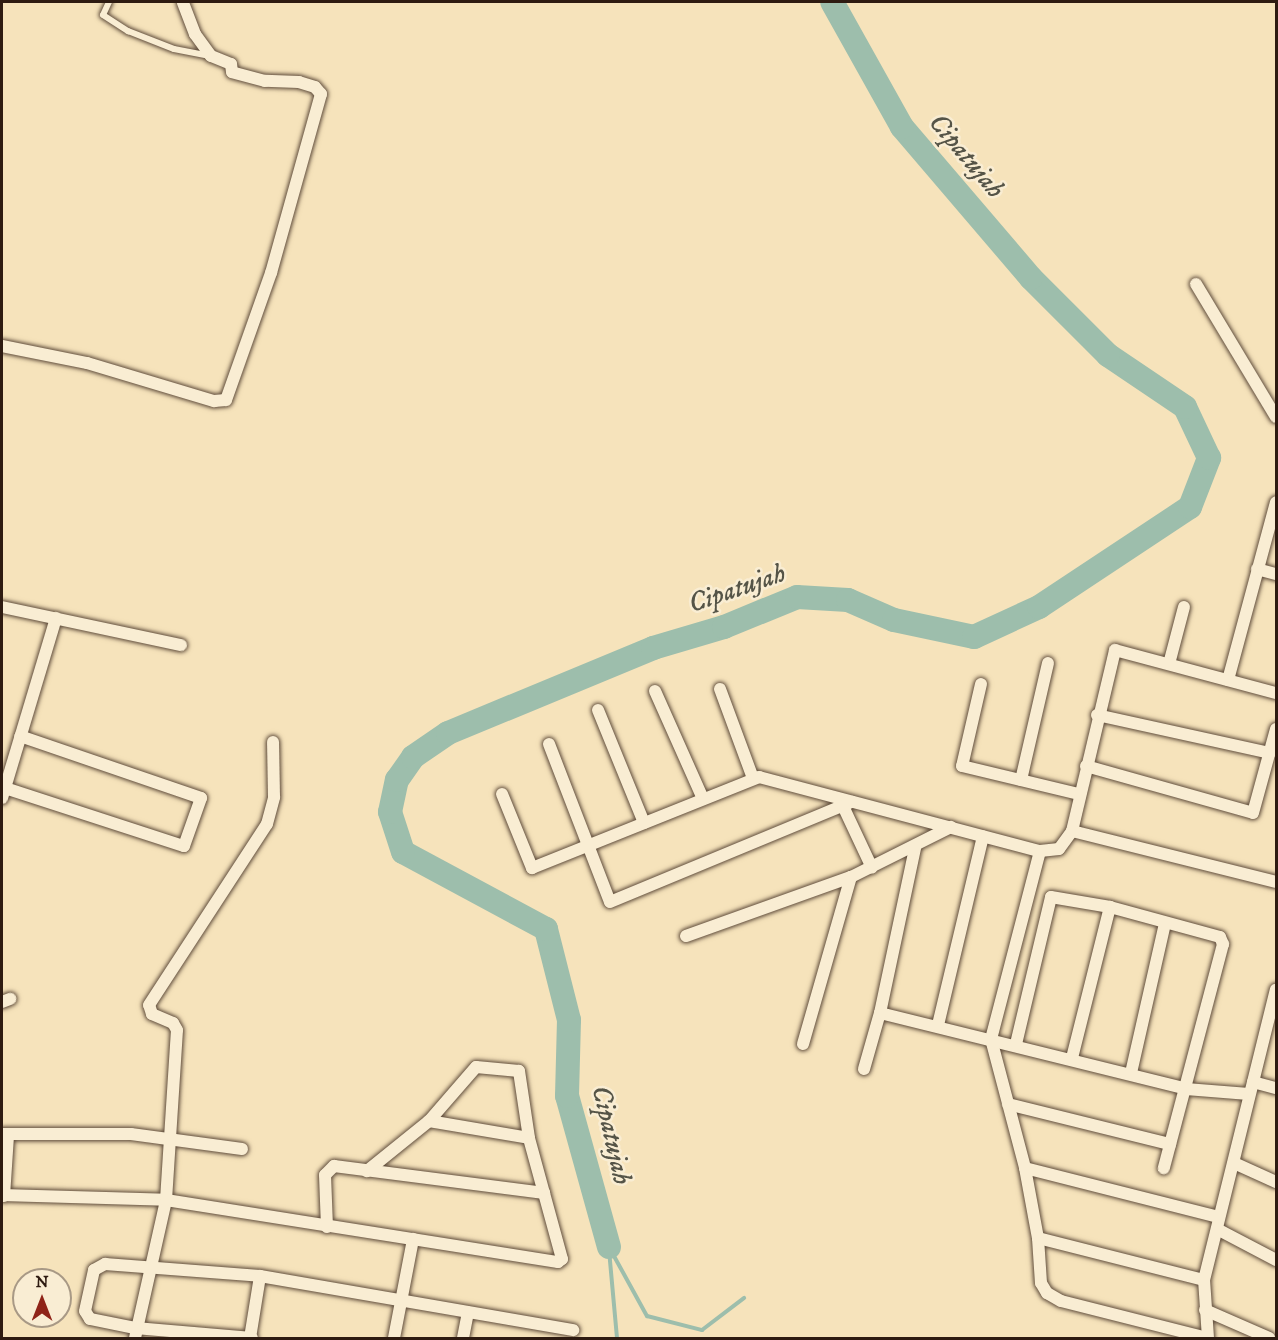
<!DOCTYPE html>
<style>
body{margin:0}
#map{position:relative;width:1278px;height:1340px;overflow:hidden;background:#f6e3bb;font-family:"IM FELL DW Pica",serif}
div>[style]{position:absolute}
.stream>*{height:4px;margin:-2px;padding:0 2px;transform-origin:2px;border-radius:2px;background:#9dbeac}
.river>*{height:24px;margin:-12px;padding:0 12px;transform-origin:12px;border-radius:12px;background:#9dbeac}
.roads{filter:drop-shadow(0 0 2px #604d3c) drop-shadow(0 0 2px #604d3c)}
.lane>*{height:6px;margin:-3px;padding:0 3px;transform-origin:3px;border-radius:3px;background:#f9edd3}
.street>*{height:12px;margin:-6px;padding:0 6px;transform-origin:6px;border-radius:6px;background:#f9edd3}
span{translate:-50% -50%;white-space:nowrap;text-align:center;line-height:1.15;-webkit-text-stroke:5px #f9edd3;paint-order:stroke}
.water-label{font-size:27px;color:#555447;font-style:italic}
.frame{position:absolute;inset:0;border:3px solid #2e1b11;pointer-events:none}
.north{position:absolute;left:12px;top:1268px;width:60px;height:60px;box-sizing:border-box;background:#f9edd3;border:2px solid #a89985;border-radius:50%;rotate:0deg;font-size:16px;font-weight:700;line-height:24px;text-align:center;color:#2e1b11}
.north::after{content:'';display:block;margin:auto;width:21px;height:27px;background:#8f2418;clip-path:polygon(50% 0,100% 100%,50% 72%,0 100%)}
</style>
<div id="map">
<div class="stream">
<i style="left:609px;top:1247px;width:79px;rotate:61.2deg"></i>
<i style="left:647px;top:1316px;width:57px;rotate:14.3deg"></i>
<i style="left:702px;top:1330px;width:53px;rotate:-37.3deg"></i>
<i style="left:609px;top:1250px;width:88px;rotate:84.8deg"></i>
</div>
<div class="river">
<i style="left:609px;top:1247px;width:157px;rotate:-105.5deg"></i>
<i style="left:567px;top:1096px;width:76px;rotate:-88.5deg"></i>
<i style="left:569px;top:1020px;width:94px;rotate:-104.2deg"></i>
<i style="left:546px;top:929px;width:162px;rotate:-151.7deg"></i>
<i style="left:403px;top:852px;width:42px;rotate:-108deg"></i>
<i style="left:390px;top:812px;width:33px;rotate:-78deg"></i>
<i style="left:397px;top:780px;width:28px;rotate:-55deg"></i>
<i style="left:413px;top:757px;width:42px;rotate:-34.4deg"></i>
<i style="left:448px;top:733px;width:222px;rotate:-22.5deg"></i>
<i style="left:653px;top:648px;width:74px;rotate:-16.5deg"></i>
<i style="left:724px;top:627px;width:79px;rotate:-22.3deg"></i>
<i style="left:797px;top:597px;width:51px;rotate:3.4deg"></i>
<i style="left:848px;top:600px;width:50px;rotate:23.5deg"></i>
<i style="left:894px;top:620px;width:82px;rotate:12deg"></i>
<i style="left:974px;top:637px;width:72px;rotate:-24.8deg"></i>
<i style="left:1039px;top:607px;width:181px;rotate:-33.5deg"></i>
<i style="left:1190px;top:507px;width:53px;rotate:-68.8deg"></i>
<i style="left:1209px;top:458px;width:56px;rotate:-115.2deg"></i>
<i style="left:1185px;top:407px;width:93px;rotate:-146deg"></i>
<i style="left:1108px;top:355px;width:109px;rotate:-135deg"></i>
<i style="left:1031px;top:278px;width:199px;rotate:-130.5deg"></i>
<i style="left:902px;top:127px;width:143px;rotate:-119.2deg"></i>
</div>
<div class="roads">
<div class="lane">
<i style="left:109px;top:2px;width:14px;rotate:115deg"></i>
<i style="left:103px;top:15px;width:30px;rotate:33deg"></i>
<i style="left:128px;top:31px;width:49px;rotate:21.4deg"></i>
<i style="left:174px;top:49px;width:38px;rotate:11deg"></i>
</div>
<div class="street">
<i style="left:1196px;top:284px;width:155px;rotate:59deg"></i>
<i style="left:2px;top:346px;width:87px;rotate:11.3deg"></i>
<i style="left:87px;top:363px;width:133px;rotate:16.7deg"></i>
<i style="left:214px;top:401px;width:12px;rotate:-5deg"></i>
<i style="left:226px;top:400px;width:135px;rotate:-70.5deg"></i>
<i style="left:271px;top:273px;width:186px;rotate:-74.4deg"></i>
<i style="left:321px;top:94px;width:9px;rotate:-131deg"></i>
<i style="left:315px;top:87px;width:17px;rotate:-163deg"></i>
<i style="left:299px;top:82px;width:34px;rotate:-178deg"></i>
<i style="left:265px;top:81px;width:34px;rotate:-165deg"></i>
<i style="left:232px;top:72px;width:8px;rotate:-97deg"></i>
<i style="left:231px;top:64px;width:22px;rotate:-158deg"></i>
<i style="left:211px;top:56px;width:27px;rotate:-126deg"></i>
<i style="left:195px;top:34px;width:34px;rotate:-111deg"></i>
<i style="left:1257px;top:569px;width:20px;rotate:15deg"></i>
<i style="left:2px;top:607px;width:183px;rotate:12deg"></i>
<i style="left:1169px;top:664px;width:59px;rotate:-75.3deg"></i>
<i style="left:1228px;top:680px;width:184px;rotate:-74.9deg"></i>
<i style="left:981px;top:684px;width:84px;rotate:103deg"></i>
<i style="left:962px;top:766px;width:120px;rotate:13.5deg"></i>
<i style="left:720px;top:689px;width:95px;rotate:69.7deg"></i>
<i style="left:655px;top:691px;width:118px;rotate:66deg"></i>
<i style="left:598px;top:710px;width:122px;rotate:67.8deg"></i>
<i style="left:1097px;top:715px;width:177px;rotate:12.4deg"></i>
<i style="left:549px;top:744px;width:169px;rotate:68.9deg"></i>
<i style="left:610px;top:902px;width:262px;rotate:-22.5deg"></i>
<i style="left:1086px;top:766px;width:173px;rotate:15.7deg"></i>
<i style="left:1253px;top:813px;width:87px;rotate:-74.7deg"></i>
<i style="left:1021px;top:780px;width:120px;rotate:-77deg"></i>
<i style="left:5px;top:788px;width:188px;rotate:18deg"></i>
<i style="left:184px;top:846px;width:51px;rotate:-70.5deg"></i>
<i style="left:201px;top:798px;width:191px;rotate:-161.1deg"></i>
<i style="left:502px;top:794px;width:80px;rotate:67.9deg"></i>
<i style="left:532px;top:868px;width:245px;rotate:-21.8deg"></i>
<i style="left:759px;top:777px;width:291px;rotate:14.8deg"></i>
<i style="left:1040px;top:851px;width:19px;rotate:-6deg"></i>
<i style="left:1059px;top:849px;width:22px;rotate:-54deg"></i>
<i style="left:1072px;top:831px;width:210px;rotate:14deg"></i>
<i style="left:2px;top:798px;width:188px;rotate:-73.3deg"></i>
<i style="left:843px;top:806px;width:68px;rotate:64.9deg"></i>
<i style="left:1072px;top:831px;width:186px;rotate:-76.6deg"></i>
<i style="left:1115px;top:650px;width:167px;rotate:15deg"></i>
<i style="left:1040px;top:851px;width:194px;rotate:104.6deg"></i>
<i style="left:991px;top:1039px;width:133px;rotate:75.2deg"></i>
<i style="left:1025px;top:1168px;width:71px;rotate:79.5deg"></i>
<i style="left:1038px;top:1238px;width:45px;rotate:86.2deg"></i>
<i style="left:1041px;top:1283px;width:12px;rotate:59deg"></i>
<i style="left:1047px;top:1293px;width:16px;rotate:30deg"></i>
<i style="left:1061px;top:1301px;width:151px;rotate:14.2deg"></i>
<i style="left:686px;top:936px;width:175px;rotate:-19.7deg"></i>
<i style="left:851px;top:877px;width:112px;rotate:-26.6deg"></i>
<i style="left:2px;top:1002px;width:9px;rotate:-21deg"></i>
<i style="left:880px;top:1013px;width:315px;rotate:13.9deg"></i>
<i style="left:1186px;top:1089px;width:63px;rotate:4.5deg"></i>
<i style="left:938px;top:1025px;width:194px;rotate:-76.6deg"></i>
<i style="left:803px;top:1044px;width:174px;rotate:-74deg"></i>
<i style="left:1016px;top:1044px;width:151px;rotate:-76.6deg"></i>
<i style="left:1051px;top:897px;width:60px;rotate:9.6deg"></i>
<i style="left:1110px;top:907px;width:114px;rotate:15.3deg"></i>
<i style="left:1220px;top:937px;width:8px;rotate:67deg"></i>
<i style="left:1223px;top:944px;width:232px;rotate:104.8deg"></i>
<i style="left:1072px;top:1058px;width:156px;rotate:-75.9deg"></i>
<i style="left:864px;top:1069px;width:58px;rotate:-74.1deg"></i>
<i style="left:880px;top:1013px;width:169px;rotate:-78deg"></i>
<i style="left:1131px;top:1073px;width:154px;rotate:-77.2deg"></i>
<i style="left:1253px;top:1082px;width:24px;rotate:15deg"></i>
<i style="left:1008px;top:1104px;width:167px;rotate:13.9deg"></i>
<i style="left:429px;top:1121px;width:101px;rotate:9.6deg"></i>
<i style="left:2px;top:1134px;width:129px"></i>
<i style="left:131px;top:1134px;width:112px;rotate:7.7deg"></i>
<i style="left:1234px;top:1163px;width:46px;rotate:24.3deg"></i>
<i style="left:1025px;top:1168px;width:199px;rotate:14.2deg"></i>
<i style="left:2px;top:1195px;width:164px;rotate:1.7deg"></i>
<i style="left:166px;top:1200px;width:397px;rotate:9deg"></i>
<i style="left:558px;top:1262px;width:5px;rotate:-37deg"></i>
<i style="left:562px;top:1259px;width:125px;rotate:-105.3deg"></i>
<i style="left:529px;top:1138px;width:68px;rotate:-98.5deg"></i>
<i style="left:519px;top:1071px;width:43px;rotate:-174.7deg"></i>
<i style="left:476px;top:1067px;width:72px;rotate:131deg"></i>
<i style="left:429px;top:1121px;width:80px;rotate:141.1deg"></i>
<i style="left:4px;top:1196px;width:61px;rotate:-86.2deg"></i>
<i style="left:327px;top:1227px;width:52px;rotate:-92.2deg"></i>
<i style="left:325px;top:1175px;width:13px;rotate:-45deg"></i>
<i style="left:334px;top:1166px;width:212px;rotate:7.3deg"></i>
<i style="left:1217px;top:1229px;width:67px;rotate:27.7deg"></i>
<i style="left:1038px;top:1238px;width:171px;rotate:14.2deg"></i>
<i style="left:1205px;top:1310px;width:70px;rotate:23.6deg"></i>
<i style="left:135px;top:1338px;width:141px;rotate:-77.3deg"></i>
<i style="left:166px;top:1200px;width:170px;rotate:-86.3deg"></i>
<i style="left:177px;top:1030px;width:8px;rotate:-120deg"></i>
<i style="left:173px;top:1023px;width:23px;rotate:-157deg"></i>
<i style="left:152px;top:1014px;width:9px;rotate:-108deg"></i>
<i style="left:149px;top:1005px;width:216px;rotate:-56.9deg"></i>
<i style="left:267px;top:824px;width:28px;rotate:-75deg"></i>
<i style="left:274px;top:797px;width:55px;rotate:-91deg"></i>
<i style="left:250px;top:1338px;width:63px;rotate:-80.8deg"></i>
<i style="left:252px;top:1338px;width:117px;rotate:-175.1deg"></i>
<i style="left:135px;top:1328px;width:46px;rotate:-168.7deg"></i>
<i style="left:90px;top:1319px;width:9px;rotate:-122deg"></i>
<i style="left:85px;top:1311px;width:42px;rotate:-77.6deg"></i>
<i style="left:94px;top:1270px;width:13px;rotate:-29deg"></i>
<i style="left:105px;top:1264px;width:155px;rotate:4.4deg"></i>
<i style="left:260px;top:1276px;width:318px;rotate:9.8deg"></i>
<i style="left:394px;top:1338px;width:101px;rotate:-79.1deg"></i>
<i style="left:463px;top:1338px;width:26px;rotate:-79deg"></i>
<i style="left:1208px;top:1338px;width:58px;rotate:-93.9deg"></i>
<i style="left:1204px;top:1280px;width:299px;rotate:-76.1deg"></i>
</div>
</div>
<div class="water-label">
<span style="left:966px;top:156px;rotate:50deg">Cipatujah</span>
<span style="left:737px;top:589px;rotate:-19deg">Cipatujah</span>
<span style="left:611px;top:1135px;rotate:77deg">Cipatujah</span>
</div>
<div class="frame"></div>
<div class="north">N</div>
</div>
